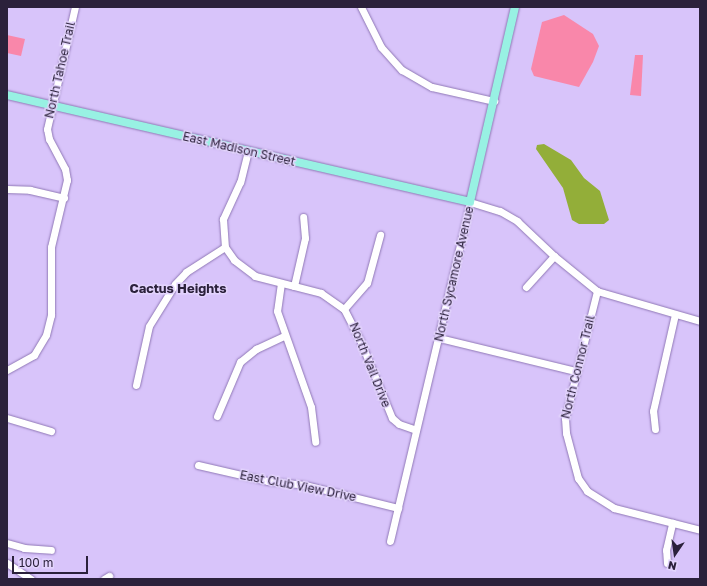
<!DOCTYPE html>
<style>
body{margin:0}
#map{position:relative;width:707px;height:586px;overflow:hidden;background:#d8c4fa;font-family:"Golos Text",sans-serif}
div>[style]{position:absolute}
.green>*{inset:0;background:#f987aa}
.water>*{inset:0;background:#93ae39}
.roads{filter:drop-shadow(0 0 1px #9078b6) drop-shadow(0 0 1px #9078b6)}
.minor>*{height:7px;margin:-3.5px;padding:0 3.5px;transform-origin:3.5px;border-radius:3.5px;background:#fff}
.major>*{height:8px;margin:-4px;padding:0 4px;transform-origin:4px;border-radius:4px;background:#98f1e3}
span{translate:-50% -50%;white-space:nowrap;text-align:center;line-height:1.15;-webkit-text-stroke:3px #e3d4fd;paint-order:stroke}
.street-label{font-size:12px;color:#2b213b}
.neighbourhood-label{font-size:13px;color:#2b213b;font-weight:700}
.frame{position:absolute;inset:0;border:8px solid #2b213b;pointer-events:none}
.north{position:absolute;left:655px;top:534px;width:40px;height:40px;-webkit-text-stroke:3px #e3d4fd;paint-order:stroke;rotate:193deg;font-size:11px;font-weight:700;line-height:16px;text-align:center;color:#2b213b}
.north::after{content:'';display:block;margin:auto;width:14px;height:18px;background:#2b213b;clip-path:polygon(50% 0,100% 100%,50% 72%,0 100%)}
.scale{position:absolute;left:12px;top:556px;width:76px;height:18px;box-sizing:border-box;border:2px solid #2b213b;border-top:0;padding-left:5px;font-size:12px;line-height:14px;white-space:nowrap;color:#2b213b;-webkit-text-stroke:3px #e3d4fd;paint-order:stroke}
</style>
<div id="map">
<div class="green">
<i style="clip-path:polygon(564px 15px,593px 34px,599px 46px,593px 62px,579px 87px,534px 76px,531px 69px,542px 22px)"></i>
<i style="clip-path:polygon(7px 35px,25px 39px,21px 56px,7px 53px)"></i>
<i style="clip-path:polygon(635px 55px,643px 55px,641px 96px,630px 95px)"></i>
</div>
<div class="water">
<i style="clip-path:polygon(544px 144px,571px 160px,584px 178px,600px 191px,609px 220px,604px 224px,579px 224px,572px 220px,563px 188px,536px 149px,537px 145px)"></i>
</div>
<div class="roads">
<div class="minor">
<i style="left:361px;top:7px;width:45px;rotate:63.4deg"></i>
<i style="left:381px;top:47px;width:31px;rotate:48deg"></i>
<i style="left:402px;top:70px;width:34px;rotate:30deg"></i>
<i style="left:432px;top:87px;width:64px;rotate:12.7deg"></i>
<i style="left:248px;top:151px;width:32px;rotate:104deg"></i>
<i style="left:240px;top:182px;width:41px;rotate:114.7deg"></i>
<i style="left:223px;top:219px;width:28px;rotate:86deg"></i>
<i style="left:225px;top:247px;width:16px;rotate:55deg"></i>
<i style="left:234px;top:260px;width:26px;rotate:37deg"></i>
<i style="left:255px;top:276px;width:68px;rotate:14.4deg"></i>
<i style="left:321px;top:293px;width:28px;rotate:35deg"></i>
<i style="left:344px;top:309px;width:35px;rotate:63deg"></i>
<i style="left:360px;top:340px;width:84px;rotate:67.7deg"></i>
<i style="left:392px;top:418px;width:9px;rotate:41deg"></i>
<i style="left:399px;top:424px;width:18px;rotate:19deg"></i>
<i style="left:7px;top:189px;width:23px;rotate:2deg"></i>
<i style="left:30px;top:190px;width:35px;rotate:13deg"></i>
<i style="left:281px;top:283px;width:28px;rotate:98deg"></i>
<i style="left:277px;top:311px;width:102px;rotate:70.5deg"></i>
<i style="left:311px;top:407px;width:35px;rotate:83deg"></i>
<i style="left:294px;top:286px;width:49px;rotate:-77.1deg"></i>
<i style="left:305px;top:238px;width:21px;rotate:-95deg"></i>
<i style="left:526px;top:287px;width:42px;rotate:-47.9deg"></i>
<i style="left:597px;top:291px;width:131px;rotate:104.1deg"></i>
<i style="left:565px;top:418px;width:15px;rotate:86deg"></i>
<i style="left:566px;top:433px;width:47px;rotate:75.1deg"></i>
<i style="left:578px;top:478px;width:16px;rotate:55deg"></i>
<i style="left:587px;top:491px;width:32px;rotate:32deg"></i>
<i style="left:614px;top:508px;width:89px;rotate:14.3deg"></i>
<i style="left:344px;top:309px;width:35px;rotate:-49deg"></i>
<i style="left:367px;top:283px;width:50px;rotate:-74.8deg"></i>
<i style="left:439px;top:338px;width:140px;rotate:13.6deg"></i>
<i style="left:7px;top:370px;width:31px;rotate:-29deg"></i>
<i style="left:34px;top:355px;width:23px;rotate:-59deg"></i>
<i style="left:46px;top:335px;width:21px;rotate:-76deg"></i>
<i style="left:51px;top:315px;width:68px;rotate:-90deg"></i>
<i style="left:51px;top:247px;width:69px;rotate:-76.6deg"></i>
<i style="left:67px;top:180px;width:11px;rotate:-100deg"></i>
<i style="left:65px;top:169px;width:34px;rotate:-118deg"></i>
<i style="left:49px;top:139px;width:10px;rotate:-101deg"></i>
<i style="left:47px;top:129px;width:125px;rotate:-77.1deg"></i>
<i style="left:136px;top:385px;width:60px;rotate:-77.6deg"></i>
<i style="left:149px;top:326px;width:49px;rotate:-58.2deg"></i>
<i style="left:175px;top:284px;width:16px;rotate:-47deg"></i>
<i style="left:186px;top:272px;width:46px;rotate:-32.7deg"></i>
<i style="left:217px;top:416px;width:59px;rotate:-66.9deg"></i>
<i style="left:240px;top:362px;width:21px;rotate:-39deg"></i>
<i style="left:256px;top:349px;width:31px;rotate:-25deg"></i>
<i style="left:7px;top:418px;width:46px;rotate:16.5deg"></i>
<i style="left:655px;top:429px;width:18px;rotate:-96deg"></i>
<i style="left:653px;top:411px;width:99px;rotate:-77.2deg"></i>
<i style="left:198px;top:465px;width:72px;rotate:12.9deg"></i>
<i style="left:268px;top:481px;width:37px;rotate:6deg"></i>
<i style="left:305px;top:485px;width:96px;rotate:13.9deg"></i>
<i style="left:390px;top:541px;width:348px;rotate:-76.7deg"></i>
<i style="left:470px;top:202px;width:31px;rotate:17deg"></i>
<i style="left:500px;top:211px;width:20px;rotate:30deg"></i>
<i style="left:517px;top:221px;width:51px;rotate:43.4deg"></i>
<i style="left:554px;top:256px;width:55px;rotate:39.1deg"></i>
<i style="left:597px;top:291px;width:107px;rotate:16.2deg"></i>
<i style="left:7px;top:543px;width:18px;rotate:16deg"></i>
<i style="left:24px;top:548px;width:27px;rotate:4deg"></i>
<i style="left:7px;top:563px;width:29px;rotate:34deg"></i>
<i style="left:667px;top:563px;width:13px;rotate:-94deg"></i>
<i style="left:666px;top:550px;width:28px;rotate:-77deg"></i>
<i style="left:104px;top:579px;width:6px;rotate:-31deg"></i>
</div>
<div class="major">
<i style="left:7px;top:95px;width:475px;rotate:13deg"></i>
<i style="left:470px;top:202px;width:200px;rotate:-77deg"></i>
</div>
</div>
<div class="street-label">
<span style="left:60px;top:70px;rotate:-77deg">North Tahoe Trail</span>
<span style="left:239px;top:149px;rotate:13deg">East Madison Street</span>
<span style="left:454px;top:274px;rotate:-77deg">North Sycamore Avenue</span>
<span style="left:370px;top:365px;rotate:68deg">North Vail Drive</span>
<span style="left:578px;top:367px;rotate:-76deg">North Connor Trail</span>
<span style="left:298px;top:486px;rotate:11deg">East Club View Drive</span>
</div>
<div class="neighbourhood-label">
<span style="left:178px;top:288px">Cactus Heights</span>
</div>
<div class="frame"></div>
<div class="north">N</div>
<div class="scale">100 m</div>
</div>
